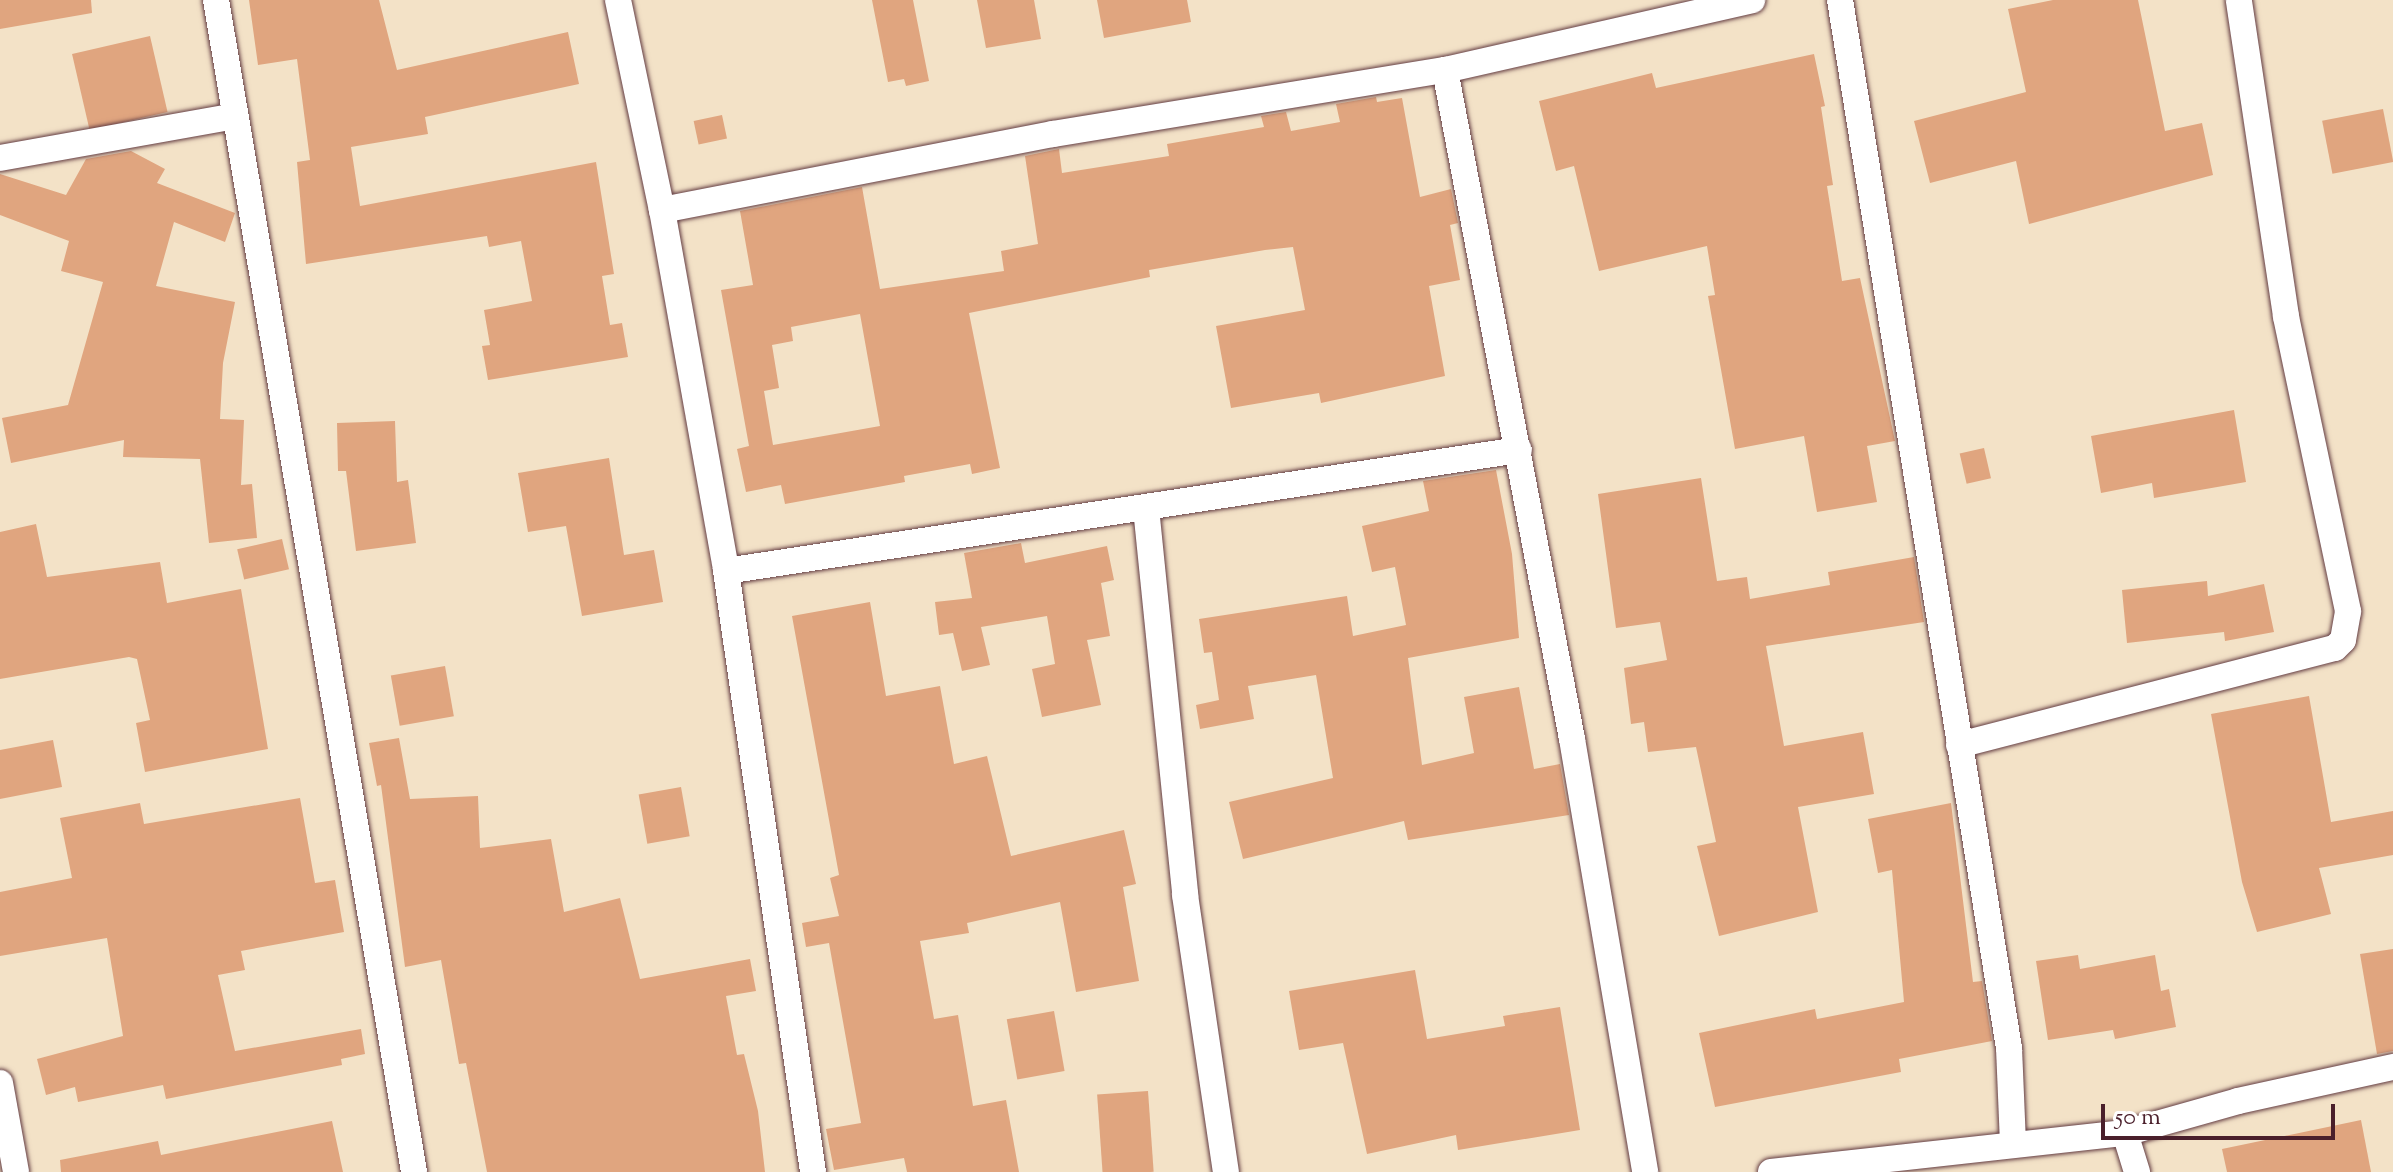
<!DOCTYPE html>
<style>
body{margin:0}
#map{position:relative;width:2393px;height:1172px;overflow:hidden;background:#f3e2c7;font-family:"Sorts Mill Goudy",serif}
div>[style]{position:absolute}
.building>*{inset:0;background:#e0a57f;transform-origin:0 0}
.roads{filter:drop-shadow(0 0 2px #633c42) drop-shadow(0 0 2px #633c42)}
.street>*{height:26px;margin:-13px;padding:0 13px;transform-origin:13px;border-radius:13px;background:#fff}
span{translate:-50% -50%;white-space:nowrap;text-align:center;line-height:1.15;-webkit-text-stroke:6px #fff;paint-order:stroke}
.scale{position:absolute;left:2101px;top:1104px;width:234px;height:36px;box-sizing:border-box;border:4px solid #4a1f2b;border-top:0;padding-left:10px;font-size:24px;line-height:28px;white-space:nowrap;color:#4a1f2b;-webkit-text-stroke:6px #fff;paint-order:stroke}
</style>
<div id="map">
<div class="building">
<i style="clip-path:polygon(0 0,91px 0,92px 13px,0 29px)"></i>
<i style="clip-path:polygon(249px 0,379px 0,397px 70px,568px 32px,579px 84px,425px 117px,428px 134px,351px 147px,360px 206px,596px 162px,614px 274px,602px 276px,610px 325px,622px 323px,628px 357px,488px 380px,482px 346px,490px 345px,484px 310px,532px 301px,521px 241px,489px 247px,487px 236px,306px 264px,297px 162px,310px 160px,297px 59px,258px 65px)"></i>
<i style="clip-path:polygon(872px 0,913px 0,929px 81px,906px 86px,904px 79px,888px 82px)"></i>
<i style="clip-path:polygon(977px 0,1034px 0,1041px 39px,986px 48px)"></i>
<i style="clip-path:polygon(1097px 0,1187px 0,1191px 22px,1104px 38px)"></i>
<i style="clip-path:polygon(2053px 0,2138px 0,2165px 131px,2202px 123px,2213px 175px,2029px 224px,2016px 161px,1930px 183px,1914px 121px,2026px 92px,2008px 9px)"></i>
<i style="left:150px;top:36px;width:78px;height:80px;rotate:77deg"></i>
<i style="clip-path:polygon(1814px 54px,1825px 106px,1821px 107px,1833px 185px,1827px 186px,1842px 281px,1860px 278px,1895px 441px,1867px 446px,1877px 502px,1817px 512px,1804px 436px,1735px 449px,1708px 296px,1715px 295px,1707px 246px,1599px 271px,1574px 166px,1556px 171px,1539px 101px,1652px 73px,1656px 88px)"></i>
<i style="clip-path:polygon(evenodd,1376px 97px,1377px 102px,1402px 98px,1420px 197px,1451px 189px,1458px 223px,1450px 225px,1460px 280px,1429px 286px,1445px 376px,1321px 403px,1319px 393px,1231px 408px,1216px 326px,1305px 310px,1293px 247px,1265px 250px,1149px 270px,1150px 277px,969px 313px,1000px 468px,972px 474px,970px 464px,904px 476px,905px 482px,785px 504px,781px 485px,746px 492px,737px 449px,749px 446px,721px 290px,753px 285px,740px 211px,862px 187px,880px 289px,1004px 271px,1001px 251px,1038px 244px,1025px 156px,1059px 149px,1062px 173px,1169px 156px,1167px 144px,1264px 127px,1261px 116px,1286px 112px,1291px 131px,1340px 122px,1336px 104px,1376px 97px,860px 314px,880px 426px,773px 445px,764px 391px,779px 388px,772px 345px,793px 341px,791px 327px,860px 314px)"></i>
<i style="left:2383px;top:109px;width:54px;height:62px;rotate:79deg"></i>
<i style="left:722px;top:115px;width:24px;height:29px;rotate:78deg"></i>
<i style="clip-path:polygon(131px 151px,165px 169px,157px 183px,235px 213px,225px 242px,174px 222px,156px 286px,235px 302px,223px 363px,220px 419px,244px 420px,241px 485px,252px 484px,257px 538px,209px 543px,200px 459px,123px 457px,124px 440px,11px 463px,2px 418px,68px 405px,103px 282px,61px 271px,69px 241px,0 215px,0 174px,66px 195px,86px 159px)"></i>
<i style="clip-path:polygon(2234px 410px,2246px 482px,2154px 498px,2152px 483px,2101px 493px,2091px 436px)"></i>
<i style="clip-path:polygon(395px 421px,397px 482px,408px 480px,416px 543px,356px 551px,346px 471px,338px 471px,337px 423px)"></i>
<i style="left:1984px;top:448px;width:31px;height:25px;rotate:77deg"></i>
<i style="clip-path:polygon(609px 458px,624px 555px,654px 550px,663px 602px,582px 616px,566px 526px,528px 532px,518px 473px)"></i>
<i style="clip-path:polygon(1496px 470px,1512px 554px,1519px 638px,1408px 658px,1422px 765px,1474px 753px,1464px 697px,1519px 687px,1534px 769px,1560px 764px,1569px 815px,1408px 840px,1404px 821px,1243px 859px,1229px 802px,1333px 778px,1316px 675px,1248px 686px,1254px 719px,1200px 729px,1196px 705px,1219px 700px,1212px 652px,1204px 653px,1199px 619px,1347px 596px,1353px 636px,1406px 625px,1395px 567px,1372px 572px,1362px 526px,1429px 511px,1423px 481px)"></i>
<i style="clip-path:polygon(1701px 478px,1717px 581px,1747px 577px,1750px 599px,1830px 585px,1828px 572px,1914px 557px,1924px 622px,1766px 646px,1784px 746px,1863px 732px,1874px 794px,1798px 807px,1818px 912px,1719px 936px,1697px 846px,1716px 842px,1696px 747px,1648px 752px,1644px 722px,1631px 724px,1624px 668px,1667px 660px,1660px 622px,1616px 628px,1598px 494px)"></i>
<i style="clip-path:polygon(36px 524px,47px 577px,160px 562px,167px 603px,241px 589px,268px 749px,145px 772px,136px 723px,150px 720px,137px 659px,129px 657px,0 679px,0 532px)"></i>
<i style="left:282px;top:539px;width:31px;height:46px;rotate:77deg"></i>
<i style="clip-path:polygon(1021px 543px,1025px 563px,1107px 546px,1114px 580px,1101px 583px,1110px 636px,1087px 640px,1101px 705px,1042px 717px,1032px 669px,1055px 664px,1047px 616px,981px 627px,990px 665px,962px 671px,953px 633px,939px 635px,935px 602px,972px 598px,964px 553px)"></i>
<i style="clip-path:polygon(2207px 581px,2208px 596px,2264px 584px,2274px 632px,2225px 641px,2224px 632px,2127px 643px,2122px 590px)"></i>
<i style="clip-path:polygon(870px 602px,886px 696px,940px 686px,954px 764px,987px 756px,1011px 856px,1124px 830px,1136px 884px,1123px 887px,1139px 981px,1076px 992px,1060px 902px,967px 923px,969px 933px,920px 941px,934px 1019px,958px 1015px,973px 1106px,1006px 1100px,1019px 1172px,907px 1172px,904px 1158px,834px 1170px,826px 1129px,861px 1123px,829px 943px,806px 947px,802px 923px,839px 916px,830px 878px,839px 875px,792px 616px)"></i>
<i style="left:445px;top:666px;width:51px;height:55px;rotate:80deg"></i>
<i style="clip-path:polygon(2309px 696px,2331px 822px,2393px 811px,2393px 855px,2319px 868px,2331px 914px,2257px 932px,2242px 882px,2211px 714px)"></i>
<i style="clip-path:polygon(399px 738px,410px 799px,478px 796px,480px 848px,551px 839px,564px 912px,620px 898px,640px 979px,750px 959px,756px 991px,726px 996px,737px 1055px,744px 1054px,758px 1111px,765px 1172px,487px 1172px,466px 1063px,459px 1064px,441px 960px,405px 967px,381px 785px,377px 786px,369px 743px)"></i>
<i style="clip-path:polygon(53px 740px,62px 787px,0 799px,0 750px)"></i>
<i style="left:681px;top:787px;width:50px;height:43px;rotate:80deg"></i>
<i style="clip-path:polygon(300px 798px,315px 883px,335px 880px,344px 932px,241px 951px,245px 970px,218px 975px,235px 1051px,361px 1029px,365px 1054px,341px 1059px,342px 1065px,166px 1099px,163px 1085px,78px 1102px,75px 1087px,46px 1095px,37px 1059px,123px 1036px,107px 938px,0 956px,0 892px,72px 878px,60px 818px,140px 803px,144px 824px)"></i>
<i style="clip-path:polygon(1951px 803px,1973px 982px,1982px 981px,1992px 1041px,1899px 1059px,1901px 1072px,1715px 1107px,1699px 1033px,1815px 1009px,1817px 1019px,1904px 1002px,1892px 870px,1878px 873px,1868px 819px)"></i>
<i style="clip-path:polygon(2393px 949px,2393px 1051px,2377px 1054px,2360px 954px)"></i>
<i style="clip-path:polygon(2078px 955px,2080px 969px,2155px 955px,2161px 991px,2169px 989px,2176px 1027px,2115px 1039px,2113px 1030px,2048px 1040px,2036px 961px)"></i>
<i style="clip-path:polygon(1415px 970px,1427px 1039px,1505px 1026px,1503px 1016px,1560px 1007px,1580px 1130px,1458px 1150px,1456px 1135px,1367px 1154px,1343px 1043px,1299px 1050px,1289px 991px)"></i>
<i style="left:1054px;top:1011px;width:61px;height:48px;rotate:80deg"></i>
<i style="left:1148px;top:1091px;width:81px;height:51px;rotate:86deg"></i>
<i style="clip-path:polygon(2361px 1120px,2371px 1172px,2227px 1172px,2222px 1149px)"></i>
<i style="clip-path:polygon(332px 1121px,343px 1172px,61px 1172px,60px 1160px,158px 1141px,161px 1155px)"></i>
</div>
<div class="roads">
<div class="street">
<i style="left:216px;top:0;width:1189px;rotate:80.41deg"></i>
<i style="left:618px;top:0;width:215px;rotate:78.2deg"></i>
<i style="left:662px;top:210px;width:367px;rotate:79.9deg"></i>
<i style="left:726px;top:571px;width:607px;rotate:81.76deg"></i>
<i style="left:1840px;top:0;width:1062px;rotate:80.84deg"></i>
<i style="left:2009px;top:1048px;width:95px;rotate:87.6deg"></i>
<i style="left:1445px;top:70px;width:681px;rotate:79.25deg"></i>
<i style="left:1572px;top:739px;width:439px;rotate:80.4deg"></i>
<i style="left:0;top:158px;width:239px;rotate:-10.1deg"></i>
<i style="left:662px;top:210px;width:398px;rotate:-11deg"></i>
<i style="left:1053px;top:134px;width:397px;rotate:-9.3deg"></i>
<i style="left:1445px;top:70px;width:315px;rotate:-12.8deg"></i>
<i style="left:1146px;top:508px;width:389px;rotate:84.2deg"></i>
<i style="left:1185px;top:895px;width:280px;rotate:81.6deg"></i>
<i style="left:726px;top:571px;width:802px;rotate:-8.68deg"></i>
<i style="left:1959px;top:745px;width:388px;rotate:-14.5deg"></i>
<i style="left:2335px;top:648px;width:11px;rotate:-45deg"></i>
<i style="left:2343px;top:640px;width:29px;rotate:-80deg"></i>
<i style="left:2348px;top:611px;width:301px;rotate:-101.9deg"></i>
<i style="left:2286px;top:316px;width:319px;rotate:-98.5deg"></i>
<i style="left:0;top:1083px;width:90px;rotate:79.8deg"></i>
<i style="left:2125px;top:1133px;width:41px;rotate:72.9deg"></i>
<i style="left:1771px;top:1172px;width:356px;rotate:-6.3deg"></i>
<i style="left:2125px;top:1133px;width:117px;rotate:-15.8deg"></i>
<i style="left:2238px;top:1101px;width:159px;rotate:-12.4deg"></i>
</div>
</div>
<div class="scale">50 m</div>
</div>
